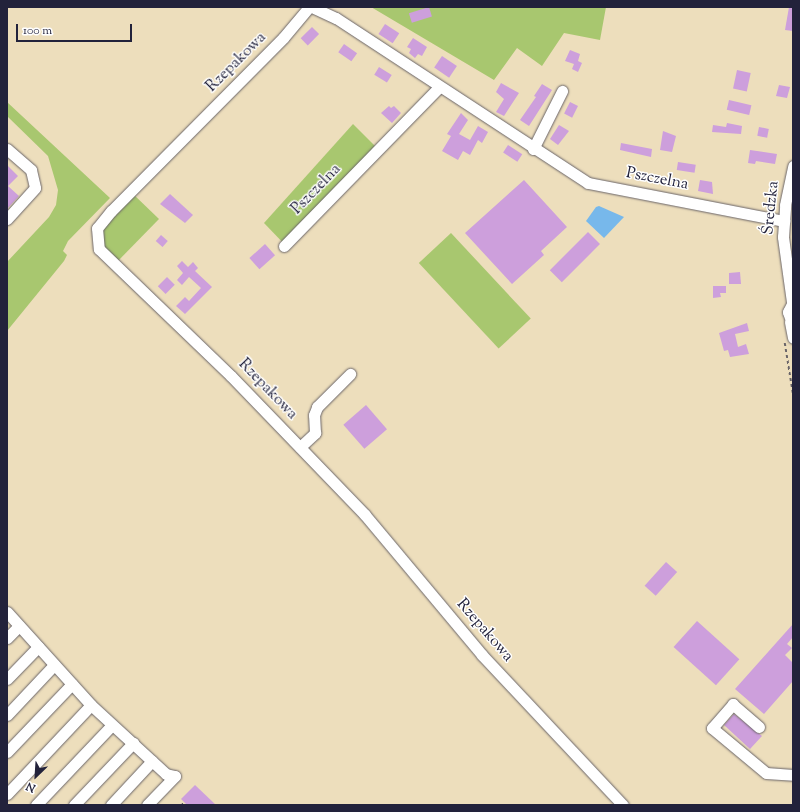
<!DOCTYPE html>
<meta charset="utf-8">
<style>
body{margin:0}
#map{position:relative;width:800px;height:812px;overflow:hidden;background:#eddebc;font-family:"Sorts Mill Goudy",serif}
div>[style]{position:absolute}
.green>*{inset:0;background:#a8c76f;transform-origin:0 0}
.water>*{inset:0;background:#77b8eb}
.building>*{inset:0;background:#cd9fdc;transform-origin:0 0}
.path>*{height:1.5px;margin-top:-0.75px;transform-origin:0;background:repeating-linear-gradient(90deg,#696468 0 3px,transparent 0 6px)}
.roads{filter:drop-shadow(0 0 1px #696468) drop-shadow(0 0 1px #696468)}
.minor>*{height:11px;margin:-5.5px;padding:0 5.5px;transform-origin:5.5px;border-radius:5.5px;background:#fff}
.rail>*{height:4px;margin-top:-2px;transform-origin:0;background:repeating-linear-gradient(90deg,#fff 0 8px,#22223b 0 16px);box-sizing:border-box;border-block:1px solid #22223b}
span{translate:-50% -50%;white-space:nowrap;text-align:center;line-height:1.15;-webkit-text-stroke:3px #fff;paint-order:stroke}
.street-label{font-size:16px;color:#22223b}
.frame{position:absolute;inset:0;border:8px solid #22223b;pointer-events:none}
.north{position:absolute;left:16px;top:756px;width:40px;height:40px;-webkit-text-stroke:3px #fff;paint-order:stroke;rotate:205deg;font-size:11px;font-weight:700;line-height:16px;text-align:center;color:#22223b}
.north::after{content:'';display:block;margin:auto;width:14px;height:18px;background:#22223b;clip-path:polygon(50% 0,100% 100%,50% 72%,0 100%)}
.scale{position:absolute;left:16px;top:24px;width:116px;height:18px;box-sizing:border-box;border:2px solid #22223b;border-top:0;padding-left:5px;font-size:12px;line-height:14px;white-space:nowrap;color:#22223b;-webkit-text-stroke:3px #fff;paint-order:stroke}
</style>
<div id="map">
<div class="green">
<i style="clip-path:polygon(371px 7px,606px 7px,600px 40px,564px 33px,542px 66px,517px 48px,494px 80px)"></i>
<i style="clip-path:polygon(7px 102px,110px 198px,68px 241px,63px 251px,67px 255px,64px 261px,7px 331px,7px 262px,49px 217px,56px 205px,58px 190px,48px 156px,7px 116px)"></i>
<i style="clip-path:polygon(353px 124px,375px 146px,289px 249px,264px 223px)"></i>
<i style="clip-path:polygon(132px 193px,159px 219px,116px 263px,103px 249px,103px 226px)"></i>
<i style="left:451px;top:233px;width:117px;height:44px;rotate:47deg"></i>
</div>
<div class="water">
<i style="clip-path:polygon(599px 206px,624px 217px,604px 238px,586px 221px,596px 207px)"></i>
</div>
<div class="building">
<i style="left:429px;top:7px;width:10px;height:21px;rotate:73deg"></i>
<i style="clip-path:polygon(789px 7px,793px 7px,793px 31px,785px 30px)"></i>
<i style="left:385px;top:24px;width:17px;height:12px;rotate:33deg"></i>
<i style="left:312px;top:27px;width:10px;height:16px;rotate:45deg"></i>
<i style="clip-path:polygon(413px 38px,427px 47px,422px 56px,418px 54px,415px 58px,409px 53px,411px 49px,407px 47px)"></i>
<i style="left:344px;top:44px;width:16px;height:10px;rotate:35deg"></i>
<i style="clip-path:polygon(570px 50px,580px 54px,578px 61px,582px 63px,578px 72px,572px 69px,574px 64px,565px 61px)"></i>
<i style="left:442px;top:56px;width:18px;height:14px;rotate:34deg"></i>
<i style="left:379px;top:67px;width:15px;height:9px;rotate:32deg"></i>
<i style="left:737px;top:70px;width:14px;height:19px;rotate:12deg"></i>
<i style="clip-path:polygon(501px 83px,519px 93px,504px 116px,496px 112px,504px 99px,496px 92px)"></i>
<i style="clip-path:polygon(542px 84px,552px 90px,529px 126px,520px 120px,536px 97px,534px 96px)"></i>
<i style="clip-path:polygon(779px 85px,790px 87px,787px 98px,776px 96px)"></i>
<i style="left:729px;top:100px;width:23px;height:10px;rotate:13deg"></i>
<i style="left:570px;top:102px;width:9px;height:13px;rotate:27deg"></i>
<i style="clip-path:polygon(389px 106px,391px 108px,394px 106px,401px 113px,392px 123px,381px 113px)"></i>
<i style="clip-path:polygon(461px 113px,468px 120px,459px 134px,470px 140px,478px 126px,488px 132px,482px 143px,478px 140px,470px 155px,463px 151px,458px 160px,442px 151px,451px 136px,447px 134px)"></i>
<i style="clip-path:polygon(727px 123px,742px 126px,741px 134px,712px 132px,713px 125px,726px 127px)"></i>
<i style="clip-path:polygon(559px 125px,569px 131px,558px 145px,550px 139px)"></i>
<i style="left:759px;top:127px;width:10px;height:9px;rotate:11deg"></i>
<i style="clip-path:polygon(663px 131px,676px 136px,672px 152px,660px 150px)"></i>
<i style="clip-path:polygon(621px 143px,652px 149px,651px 157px,620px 150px)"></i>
<i style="left:508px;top:145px;width:17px;height:9px;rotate:33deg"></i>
<i style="clip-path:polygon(750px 150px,777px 154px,775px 164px,756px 161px,755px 164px,748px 163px)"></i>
<i style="left:678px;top:162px;width:18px;height:8px;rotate:9deg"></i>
<i style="clip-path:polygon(7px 165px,18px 176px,8px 186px,19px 196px,7px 209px)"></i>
<i style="clip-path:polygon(524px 180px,567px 227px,541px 251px,544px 255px,512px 284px,465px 233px)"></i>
<i style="clip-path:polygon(700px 180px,712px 182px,713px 194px,698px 191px)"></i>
<i style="clip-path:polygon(170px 194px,193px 215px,185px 223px,160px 204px)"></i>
<i style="left:588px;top:232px;width:17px;height:54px;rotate:45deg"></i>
<i style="left:161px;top:235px;width:9px;height:8px;rotate:41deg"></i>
<i style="left:265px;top:244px;width:15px;height:21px;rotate:48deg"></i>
<i style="clip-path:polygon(182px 261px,188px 267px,193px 262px,198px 268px,195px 271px,212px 287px,185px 314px,176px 306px,185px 297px,189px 301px,201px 288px,189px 277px,182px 285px,177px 280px,183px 273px,177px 266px)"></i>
<i style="clip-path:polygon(740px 272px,741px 284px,729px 284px,729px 273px)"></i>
<i style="left:167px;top:277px;width:11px;height:13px;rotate:45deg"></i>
<i style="clip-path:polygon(713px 286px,726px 286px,726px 293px,720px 293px,721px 297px,713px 298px)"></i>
<i style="clip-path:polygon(747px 323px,749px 331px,735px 334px,738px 347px,746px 344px,749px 354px,730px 357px,728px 350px,724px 351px,719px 333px)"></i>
<i style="left:366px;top:405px;width:32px;height:30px;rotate:49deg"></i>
<i style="left:666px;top:562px;width:15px;height:32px;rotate:42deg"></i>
<i style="left:697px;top:621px;width:57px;height:35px;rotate:42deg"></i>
<i style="clip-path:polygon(793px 624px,793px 637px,787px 644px,792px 648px,785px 655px,793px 663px,793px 681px,764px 714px,735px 689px)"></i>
<i style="clip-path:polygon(734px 714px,762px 736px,750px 749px,724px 725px)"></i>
<i style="clip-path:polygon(195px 785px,216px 805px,187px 805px,181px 799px)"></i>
</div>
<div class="path">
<i style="left:785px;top:343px;width:51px;rotate:80.9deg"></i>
</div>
<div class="roads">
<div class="minor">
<i style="left:309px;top:7px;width:40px;rotate:130deg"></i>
<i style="left:283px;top:38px;width:244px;rotate:134.8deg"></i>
<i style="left:111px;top:211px;width:22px;rotate:129deg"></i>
<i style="left:97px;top:228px;width:21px;rotate:85deg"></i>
<i style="left:99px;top:249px;width:183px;rotate:43.9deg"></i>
<i style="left:231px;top:376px;width:193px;rotate:46deg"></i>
<i style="left:365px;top:515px;width:182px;rotate:50.1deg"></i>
<i style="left:482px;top:655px;width:206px;rotate:46.8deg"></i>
<i style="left:312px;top:7px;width:26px;rotate:25deg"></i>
<i style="left:336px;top:18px;width:301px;rotate:33.2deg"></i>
<i style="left:588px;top:183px;width:200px;rotate:11deg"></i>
<i style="left:7px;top:149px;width:32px;rotate:41deg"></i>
<i style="left:31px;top:170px;width:18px;rotate:77deg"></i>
<i style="left:35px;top:188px;width:42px;rotate:132.1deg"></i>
<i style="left:533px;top:149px;width:65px;rotate:-63.4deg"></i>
<i style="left:284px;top:246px;width:222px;rotate:-45.7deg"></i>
<i style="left:792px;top:302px;width:66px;rotate:-97.9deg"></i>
<i style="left:783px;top:237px;width:32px;rotate:-86deg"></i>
<i style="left:785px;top:205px;width:40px;rotate:-78deg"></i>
<i style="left:793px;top:302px;width:11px;rotate:117deg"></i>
<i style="left:788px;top:312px;width:15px;rotate:70deg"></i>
<i style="left:790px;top:322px;width:16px;rotate:79deg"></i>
<i style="left:300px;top:447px;width:21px;rotate:-43deg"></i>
<i style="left:315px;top:433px;width:18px;rotate:-93deg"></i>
<i style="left:314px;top:415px;width:9px;rotate:-69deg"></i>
<i style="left:317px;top:407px;width:47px;rotate:-45deg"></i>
<i style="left:7px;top:612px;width:125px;rotate:47.9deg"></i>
<i style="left:91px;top:705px;width:102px;rotate:42.6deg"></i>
<i style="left:166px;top:774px;width:9px;rotate:13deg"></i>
<i style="left:175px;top:776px;width:40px;rotate:134deg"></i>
<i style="left:7px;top:638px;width:17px;rotate:-45deg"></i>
<i style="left:7px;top:679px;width:45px;rotate:-45.9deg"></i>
<i style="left:7px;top:715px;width:69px;rotate:-46.8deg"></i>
<i style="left:759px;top:727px;width:35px;rotate:-139deg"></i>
<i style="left:733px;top:704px;width:32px;rotate:131deg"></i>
<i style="left:712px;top:728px;width:70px;rotate:39.8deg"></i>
<i style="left:766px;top:773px;width:27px;rotate:4deg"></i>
<i style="left:7px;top:752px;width:94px;rotate:-46.3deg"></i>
<i style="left:7px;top:794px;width:122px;rotate:-46.7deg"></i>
<i style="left:36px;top:805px;width:110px;rotate:-46.5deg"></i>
<i style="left:74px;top:805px;width:86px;rotate:-46.4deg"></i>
<i style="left:111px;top:805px;width:60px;rotate:-47deg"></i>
</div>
</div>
<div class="rail">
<i style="left:183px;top:805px;width:1px;rotate:-45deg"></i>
</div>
<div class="street-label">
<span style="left:237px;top:63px;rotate:-45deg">Rzepakowa</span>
<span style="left:657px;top:180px;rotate:11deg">Pszczelna</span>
<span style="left:317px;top:190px;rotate:-46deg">Pszczelna</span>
<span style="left:772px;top:208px;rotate:-84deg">Średzka</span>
<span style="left:267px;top:390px;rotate:46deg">Rzepakowa</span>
<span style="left:484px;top:631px;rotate:49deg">Rzepakowa</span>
</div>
<div class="frame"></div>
<div class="north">N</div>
<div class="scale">100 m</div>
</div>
